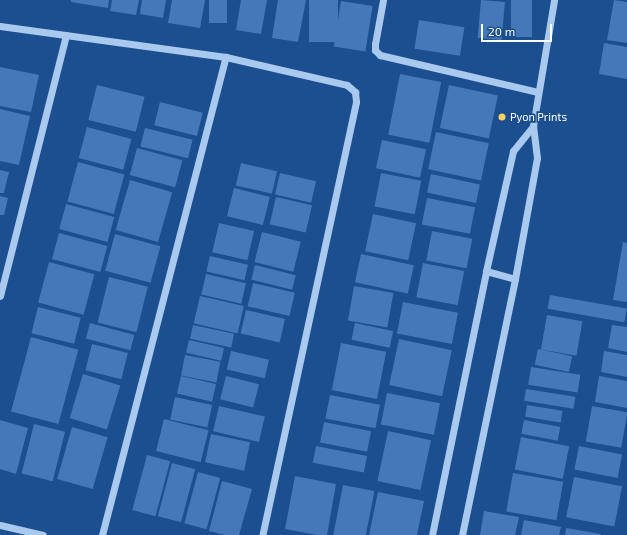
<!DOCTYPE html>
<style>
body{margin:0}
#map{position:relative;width:627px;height:535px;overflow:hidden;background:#1b4f8f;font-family:"Exo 2",sans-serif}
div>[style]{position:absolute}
.building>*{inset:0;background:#4478b7;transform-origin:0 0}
.minor>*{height:7px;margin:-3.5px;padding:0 3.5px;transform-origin:3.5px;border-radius:3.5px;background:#a9c9ee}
.dots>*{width:11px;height:11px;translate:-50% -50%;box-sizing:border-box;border:2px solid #1b4f8f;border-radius:50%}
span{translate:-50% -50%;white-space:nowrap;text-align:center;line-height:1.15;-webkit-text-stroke:3.5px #1b4f8f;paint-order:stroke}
.poi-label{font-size:11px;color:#fff}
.left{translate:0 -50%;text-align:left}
.scale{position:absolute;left:481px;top:24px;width:71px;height:18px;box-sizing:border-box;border:2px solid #fff;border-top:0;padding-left:5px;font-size:12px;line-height:14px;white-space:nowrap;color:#fff;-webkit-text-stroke:3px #1b4f8f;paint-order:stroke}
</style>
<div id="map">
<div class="building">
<i style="clip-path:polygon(71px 0,109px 0,108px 8px,71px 2px)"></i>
<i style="clip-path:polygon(112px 0,139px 0,136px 15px,110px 11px)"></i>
<i style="clip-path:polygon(142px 0,166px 0,163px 18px,140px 14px)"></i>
<i style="clip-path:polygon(172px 0,205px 0,200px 28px,168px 23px)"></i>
<i style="left:209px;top:0;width:18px;height:23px"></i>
<i style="clip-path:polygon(241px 0,267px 0,261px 34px,236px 30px)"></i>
<i style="clip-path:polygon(278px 0,306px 0,298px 42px,272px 38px)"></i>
<i style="left:309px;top:0;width:29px;height:42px"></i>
<i style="left:481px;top:0;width:24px;height:38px;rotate:5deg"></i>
<i style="left:511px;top:0;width:21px;height:37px"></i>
<i style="clip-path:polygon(614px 0,627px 2px,627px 43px,607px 40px)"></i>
<i style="left:341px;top:1px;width:32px;height:46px;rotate:9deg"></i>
<i style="left:419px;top:20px;width:46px;height:29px;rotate:9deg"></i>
<i style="clip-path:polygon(604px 43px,627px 47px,627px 79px,599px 74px)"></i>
<i style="clip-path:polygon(0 67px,39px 75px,31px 112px,0 106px)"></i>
<i style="left:400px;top:74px;width:42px;height:62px;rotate:11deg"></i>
<i style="left:97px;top:85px;width:49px;height:36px;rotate:14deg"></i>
<i style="left:449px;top:85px;width:50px;height:44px;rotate:12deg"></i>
<i style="left:160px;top:102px;width:44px;height:24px;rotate:14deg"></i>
<i style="clip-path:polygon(0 109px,30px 116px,19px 165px,0 161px)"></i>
<i style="left:87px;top:127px;width:46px;height:32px;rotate:15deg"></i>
<i style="left:145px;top:128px;width:49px;height:19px;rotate:14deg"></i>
<i style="left:436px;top:132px;width:54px;height:38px;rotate:12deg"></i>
<i style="left:382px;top:140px;width:45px;height:29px;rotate:12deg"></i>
<i style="left:137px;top:148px;width:47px;height:28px;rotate:15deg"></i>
<i style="left:78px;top:162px;width:48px;height:41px;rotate:15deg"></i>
<i style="left:241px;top:163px;width:37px;height:23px;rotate:13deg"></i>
<i style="clip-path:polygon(0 170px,9px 172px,4px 193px,0 193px)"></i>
<i style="left:280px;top:173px;width:37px;height:22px;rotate:13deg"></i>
<i style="left:381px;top:173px;width:41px;height:34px;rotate:11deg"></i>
<i style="left:431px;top:174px;width:50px;height:19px;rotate:12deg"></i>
<i style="left:130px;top:180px;width:44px;height:52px;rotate:16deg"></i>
<i style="left:234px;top:188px;width:37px;height:29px;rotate:14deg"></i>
<i style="clip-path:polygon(0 196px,8px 198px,4px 215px,0 215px)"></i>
<i style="left:276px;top:197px;width:37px;height:28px;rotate:13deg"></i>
<i style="left:427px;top:198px;width:49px;height:27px;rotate:11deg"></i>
<i style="left:66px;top:204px;width:50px;height:26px;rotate:15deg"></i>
<i style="left:373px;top:214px;width:44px;height:38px;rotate:12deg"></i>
<i style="left:219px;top:223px;width:36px;height:30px;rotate:13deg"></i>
<i style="left:432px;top:231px;width:41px;height:30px;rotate:11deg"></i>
<i style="left:262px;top:232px;width:40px;height:31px;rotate:14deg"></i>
<i style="left:59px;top:233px;width:50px;height:27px;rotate:15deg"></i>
<i style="left:115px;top:234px;width:47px;height:38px;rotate:15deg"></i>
<i style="clip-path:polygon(623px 242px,627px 243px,627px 302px,613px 300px)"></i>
<i style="left:361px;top:254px;width:54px;height:29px;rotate:12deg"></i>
<i style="left:210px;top:256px;width:39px;height:16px;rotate:13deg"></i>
<i style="left:49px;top:262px;width:47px;height:42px;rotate:15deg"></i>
<i style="left:423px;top:263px;width:42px;height:35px;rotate:11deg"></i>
<i style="left:255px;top:265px;width:42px;height:15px;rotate:14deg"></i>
<i style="left:206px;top:274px;width:41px;height:21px;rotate:13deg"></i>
<i style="left:109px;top:277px;width:40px;height:47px;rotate:14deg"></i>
<i style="left:253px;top:283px;width:43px;height:24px;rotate:13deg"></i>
<i style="left:354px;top:286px;width:40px;height:35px;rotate:10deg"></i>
<i style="left:550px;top:295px;width:78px;height:14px;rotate:10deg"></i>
<i style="left:200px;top:296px;width:45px;height:28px;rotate:13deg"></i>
<i style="left:403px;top:302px;width:56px;height:32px;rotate:11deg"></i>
<i style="left:38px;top:307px;width:44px;height:27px;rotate:14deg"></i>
<i style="left:246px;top:310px;width:40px;height:24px;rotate:13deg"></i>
<i style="left:547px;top:315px;width:36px;height:35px;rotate:10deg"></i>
<i style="left:90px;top:323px;width:46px;height:16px;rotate:15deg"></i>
<i style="left:355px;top:323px;width:39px;height:17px;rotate:12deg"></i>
<i style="left:193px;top:325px;width:42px;height:14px;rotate:12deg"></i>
<i style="clip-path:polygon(612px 325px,627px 327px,627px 352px,608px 348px)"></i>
<i style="left:31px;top:337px;width:49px;height:77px;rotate:15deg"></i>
<i style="left:399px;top:339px;width:54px;height:47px;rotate:12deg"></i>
<i style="left:189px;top:340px;width:36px;height:13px;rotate:13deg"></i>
<i style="left:341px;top:343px;width:46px;height:48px;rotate:11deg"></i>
<i style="left:92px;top:344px;width:37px;height:27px;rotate:14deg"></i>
<i style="left:538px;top:349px;width:35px;height:16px;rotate:12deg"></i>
<i style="left:231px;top:351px;width:39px;height:19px;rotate:13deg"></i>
<i style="clip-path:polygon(604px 351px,627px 355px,627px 377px,601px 372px)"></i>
<i style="left:185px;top:355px;width:36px;height:21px;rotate:11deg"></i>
<i style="left:531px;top:367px;width:50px;height:18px;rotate:9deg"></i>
<i style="left:83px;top:374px;width:39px;height:46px;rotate:17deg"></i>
<i style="left:181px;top:376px;width:36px;height:18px;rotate:13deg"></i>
<i style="left:226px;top:376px;width:34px;height:24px;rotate:14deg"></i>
<i style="clip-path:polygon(599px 376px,627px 381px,627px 408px,595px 402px)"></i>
<i style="left:526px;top:389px;width:50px;height:12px;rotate:9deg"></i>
<i style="left:387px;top:393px;width:54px;height:32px;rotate:11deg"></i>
<i style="left:330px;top:395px;width:51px;height:24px;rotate:11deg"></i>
<i style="left:175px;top:397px;width:38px;height:23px;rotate:12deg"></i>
<i style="left:527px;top:405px;width:36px;height:12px;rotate:9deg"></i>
<i style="left:219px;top:406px;width:47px;height:26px;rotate:13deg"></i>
<i style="left:592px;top:406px;width:36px;height:36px;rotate:10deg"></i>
<i style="left:164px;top:419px;width:46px;height:33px;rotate:14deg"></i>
<i style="clip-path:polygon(0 420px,28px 428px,16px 474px,0 469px)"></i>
<i style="left:524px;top:420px;width:37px;height:14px;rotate:11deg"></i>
<i style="left:324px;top:422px;width:48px;height:21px;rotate:11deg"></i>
<i style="left:34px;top:424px;width:32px;height:51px;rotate:14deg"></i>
<i style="left:72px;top:427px;width:37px;height:54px;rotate:16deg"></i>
<i style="left:388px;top:431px;width:44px;height:51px;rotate:12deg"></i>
<i style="left:211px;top:434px;width:40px;height:29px;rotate:12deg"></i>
<i style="left:521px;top:437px;width:49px;height:33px;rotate:11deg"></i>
<i style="left:316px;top:446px;width:52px;height:17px;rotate:11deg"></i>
<i style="left:579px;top:446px;width:44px;height:24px;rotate:11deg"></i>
<i style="left:147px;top:455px;width:24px;height:57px;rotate:15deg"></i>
<i style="left:172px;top:463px;width:24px;height:55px;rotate:15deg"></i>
<i style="left:198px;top:472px;width:23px;height:53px;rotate:15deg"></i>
<i style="left:513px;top:473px;width:51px;height:39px;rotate:10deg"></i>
<i style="clip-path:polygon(295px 476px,336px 484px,327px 535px,317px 535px,285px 529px)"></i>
<i style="left:574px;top:477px;width:49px;height:41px;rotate:11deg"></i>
<i style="clip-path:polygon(222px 481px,252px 489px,239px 535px,225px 535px,209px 531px)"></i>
<i style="left:343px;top:485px;width:32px;height:51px;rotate:11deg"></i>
<i style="clip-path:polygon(378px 492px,424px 501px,417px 535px,369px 535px)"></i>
<i style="clip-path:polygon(484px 511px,519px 517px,515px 535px,480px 535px)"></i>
<i style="clip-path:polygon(524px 520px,561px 527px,559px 535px,521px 535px)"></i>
<i style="clip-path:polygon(566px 528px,601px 534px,601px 535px,565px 535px)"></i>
</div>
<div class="minor">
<i style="left:383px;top:0;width:45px;rotate:100.3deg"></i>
<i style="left:375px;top:44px;width:6px;rotate:90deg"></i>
<i style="left:375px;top:50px;width:7px;rotate:45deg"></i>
<i style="left:380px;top:55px;width:162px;rotate:13.2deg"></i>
<i style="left:0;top:26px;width:228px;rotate:7.8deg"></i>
<i style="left:226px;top:57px;width:124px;rotate:13deg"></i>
<i style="left:347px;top:85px;width:11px;rotate:41deg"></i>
<i style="left:355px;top:92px;width:10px;rotate:84deg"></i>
<i style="left:356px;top:102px;width:443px;rotate:102.2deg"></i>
<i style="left:486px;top:271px;width:30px;rotate:15deg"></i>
<i style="left:0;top:296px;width:269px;rotate:-75.8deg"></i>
<i style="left:0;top:525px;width:44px;rotate:13.1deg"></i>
<i style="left:102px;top:535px;width:494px;rotate:-75.5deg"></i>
<i style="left:432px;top:535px;width:269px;rotate:-78.4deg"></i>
<i style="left:486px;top:271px;width:123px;rotate:-77.3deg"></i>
<i style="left:513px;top:151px;width:32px;rotate:-51deg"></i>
<i style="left:462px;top:535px;width:261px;rotate:-78.3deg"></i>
<i style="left:515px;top:279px;width:123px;rotate:-79.7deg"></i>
<i style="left:537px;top:158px;width:32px;rotate:-97deg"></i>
<i style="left:533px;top:126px;width:128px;rotate:-80.5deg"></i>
</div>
<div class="dots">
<i style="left:502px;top:117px;background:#ffd166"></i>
</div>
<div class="poi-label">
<span class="left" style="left:510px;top:117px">Pyon Prints</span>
</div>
<div class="scale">20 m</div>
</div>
